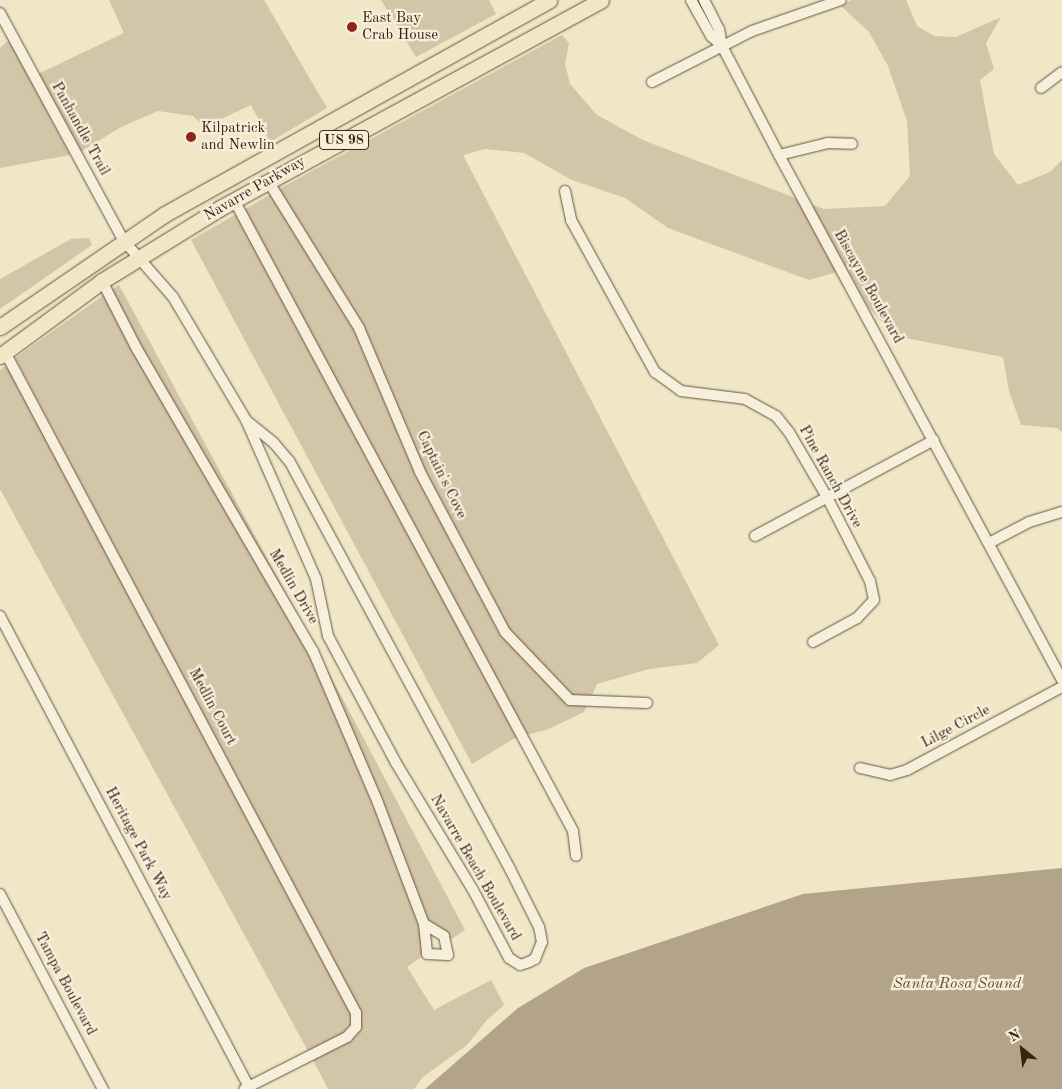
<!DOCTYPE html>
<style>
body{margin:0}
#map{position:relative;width:1062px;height:1089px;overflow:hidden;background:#f0e7c7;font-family:"Old Standard TT",serif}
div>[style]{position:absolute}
.green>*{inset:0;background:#d2c5a8}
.water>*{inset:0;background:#b3a489}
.roads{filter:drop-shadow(0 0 1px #6a523f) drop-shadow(0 0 1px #6a523f)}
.minor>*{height:10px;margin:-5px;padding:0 5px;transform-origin:5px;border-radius:5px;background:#f5efdb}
.highway>*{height:15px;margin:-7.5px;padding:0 7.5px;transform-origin:7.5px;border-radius:7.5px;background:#f0e7c7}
.dots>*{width:14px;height:14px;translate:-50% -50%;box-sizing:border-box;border:2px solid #f5efdb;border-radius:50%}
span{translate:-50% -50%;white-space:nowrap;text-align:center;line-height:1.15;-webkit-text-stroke:4.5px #f5efdb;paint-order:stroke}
.shield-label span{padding:1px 4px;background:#f5efdb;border:1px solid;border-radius:4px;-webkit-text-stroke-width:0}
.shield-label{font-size:14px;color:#3e2112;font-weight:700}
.poi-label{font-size:15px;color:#3e2112}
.left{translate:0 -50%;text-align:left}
.street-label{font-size:15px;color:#3e2112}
.water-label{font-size:16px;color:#674f3c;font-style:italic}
.north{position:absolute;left:997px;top:1024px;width:50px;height:50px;-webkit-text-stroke:4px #f5efdb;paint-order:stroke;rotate:331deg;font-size:14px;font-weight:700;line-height:20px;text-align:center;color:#3e2112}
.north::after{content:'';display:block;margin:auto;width:18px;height:22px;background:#3e2112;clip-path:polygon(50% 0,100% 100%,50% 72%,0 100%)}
</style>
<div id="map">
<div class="green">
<i style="clip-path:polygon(109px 0,264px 0,327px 108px,270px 142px,251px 105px,204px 127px,193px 116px,158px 111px,121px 127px,79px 153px,38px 74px,124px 33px)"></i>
<i style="clip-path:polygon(381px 0,489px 0,496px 14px,416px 57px)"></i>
<i style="clip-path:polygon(851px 0,906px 0,917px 26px,934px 36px,956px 37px,1001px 17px,986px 43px,994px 69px,980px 80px,994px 154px,1018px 185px,1050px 172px,1062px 160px,1062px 432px,1057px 428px,1021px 425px,1009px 391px,1003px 357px,895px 336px,868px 307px,811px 204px,824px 209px,885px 206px,910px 176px,907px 121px,888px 66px,869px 32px,841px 6px)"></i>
<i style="clip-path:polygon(562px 35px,569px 43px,565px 64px,570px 84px,597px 115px,645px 141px,798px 199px,837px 272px,809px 280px,668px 228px,625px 198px,572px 180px,524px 153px,485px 149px,463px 155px,719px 645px,697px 663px,649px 669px,597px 684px,592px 695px,572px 695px,509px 630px,425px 470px,363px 326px,279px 189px)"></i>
<i style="clip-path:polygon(9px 40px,70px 155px,0 168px,0 48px)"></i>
<i style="clip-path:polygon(271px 194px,355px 330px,416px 474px,501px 635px,567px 703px,587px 705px,584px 712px,549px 729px,515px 738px,472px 764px,191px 240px)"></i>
<i style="clip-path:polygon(89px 238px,92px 245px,0 309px,0 279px,71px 239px)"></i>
<i style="clip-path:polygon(119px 285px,311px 639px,141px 347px,111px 290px)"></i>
<i style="clip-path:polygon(104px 295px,309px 653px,373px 805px,418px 923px,424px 955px,407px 967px,434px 1010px,491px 980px,504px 1005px,486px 1021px,467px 1045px,423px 1077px,414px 1089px,328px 1089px,313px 1060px,351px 1041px,360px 1030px,360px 1011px,15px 358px)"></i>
<i style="clip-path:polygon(8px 364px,351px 1014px,351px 1024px,344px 1033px,308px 1051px,0 489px,0 370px)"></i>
<i style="clip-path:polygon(319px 654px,465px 930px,450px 940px,427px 919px)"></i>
</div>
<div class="water">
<i style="clip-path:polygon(1062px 868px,1062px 1089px,425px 1089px,518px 1008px,584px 968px,803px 894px)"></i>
</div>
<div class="roads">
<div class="minor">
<i style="left:691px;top:0;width:41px;rotate:60.9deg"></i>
<i style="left:711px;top:36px;width:15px;rotate:42deg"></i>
<i style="left:704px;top:0;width:33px;rotate:63deg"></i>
<i style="left:719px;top:29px;width:17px;rotate:80deg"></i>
<i style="left:722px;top:46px;width:123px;rotate:62.4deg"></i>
<i style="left:779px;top:155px;width:596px;rotate:61.67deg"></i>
<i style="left:0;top:13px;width:260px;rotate:61.5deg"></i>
<i style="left:124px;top:241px;width:74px;rotate:48.8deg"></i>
<i style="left:173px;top:297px;width:143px;rotate:59.3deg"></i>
<i style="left:246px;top:420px;width:174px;rotate:66.2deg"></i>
<i style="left:316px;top:579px;width:58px;rotate:78.1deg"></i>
<i style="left:328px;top:636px;width:144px;rotate:61.8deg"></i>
<i style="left:396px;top:763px;width:149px;rotate:58.8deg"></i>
<i style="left:473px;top:890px;width:77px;rotate:62.1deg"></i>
<i style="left:509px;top:958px;width:13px;rotate:32deg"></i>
<i style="left:520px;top:965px;width:9px;rotate:-18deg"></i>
<i style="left:529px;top:962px;width:7px;rotate:-27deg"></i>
<i style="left:535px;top:959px;width:18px;rotate:-68deg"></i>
<i style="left:542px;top:942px;width:15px;rotate:-101deg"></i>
<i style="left:539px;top:927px;width:65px;rotate:-116.6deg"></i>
<i style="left:510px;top:869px;width:464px;rotate:-118.4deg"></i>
<i style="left:289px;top:461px;width:23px;rotate:-130deg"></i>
<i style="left:274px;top:443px;width:36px;rotate:-141deg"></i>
<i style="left:652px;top:82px;width:112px;rotate:-27deg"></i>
<i style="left:752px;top:31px;width:94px;rotate:-19.2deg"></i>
<i style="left:1041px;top:88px;width:26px;rotate:-37deg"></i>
<i style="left:779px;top:155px;width:50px;rotate:-13.8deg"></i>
<i style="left:828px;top:143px;width:24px;rotate:2deg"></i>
<i style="left:268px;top:181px;width:173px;rotate:58.2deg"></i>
<i style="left:359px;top:328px;width:156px;rotate:67deg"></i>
<i style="left:420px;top:472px;width:181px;rotate:62deg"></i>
<i style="left:505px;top:632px;width:94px;rotate:46.3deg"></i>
<i style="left:570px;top:700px;width:77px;rotate:2.2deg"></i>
<i style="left:565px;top:191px;width:30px;rotate:78deg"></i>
<i style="left:571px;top:220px;width:174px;rotate:61.1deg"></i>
<i style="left:655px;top:372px;width:32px;rotate:36deg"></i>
<i style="left:681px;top:391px;width:64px;rotate:7.1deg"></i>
<i style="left:745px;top:399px;width:35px;rotate:29deg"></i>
<i style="left:776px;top:416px;width:21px;rotate:51deg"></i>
<i style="left:789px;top:432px;width:75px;rotate:59.7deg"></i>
<i style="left:827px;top:497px;width:94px;rotate:62.9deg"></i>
<i style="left:870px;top:581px;width:19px;rotate:78deg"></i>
<i style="left:874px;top:600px;width:25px;rotate:133deg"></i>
<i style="left:857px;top:618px;width:50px;rotate:151.4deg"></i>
<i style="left:234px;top:200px;width:716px;rotate:61.75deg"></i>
<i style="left:573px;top:831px;width:25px;rotate:83deg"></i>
<i style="left:102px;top:281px;width:76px;rotate:62.8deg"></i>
<i style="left:137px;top:349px;width:350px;rotate:59.8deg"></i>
<i style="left:313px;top:651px;width:165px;rotate:66.8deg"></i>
<i style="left:378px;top:803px;width:129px;rotate:69.2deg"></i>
<i style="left:424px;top:924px;width:30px;rotate:84deg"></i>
<i style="left:427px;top:954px;width:21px;rotate:3deg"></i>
<i style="left:448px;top:955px;width:19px;rotate:-102deg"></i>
<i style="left:444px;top:936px;width:23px;rotate:-149deg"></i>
<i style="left:5px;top:352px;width:748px;rotate:62.03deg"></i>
<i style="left:356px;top:1013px;width:14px;rotate:90deg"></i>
<i style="left:356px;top:1027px;width:13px;rotate:132deg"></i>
<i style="left:347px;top:1037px;width:115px;rotate:153.2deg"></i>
<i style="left:755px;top:536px;width:203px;rotate:-28.2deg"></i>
<i style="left:989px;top:543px;width:45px;rotate:-27.7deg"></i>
<i style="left:1029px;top:522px;width:34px;rotate:-17deg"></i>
<i style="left:0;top:616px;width:533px;rotate:62.14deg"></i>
<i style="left:860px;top:768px;width:31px;rotate:13deg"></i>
<i style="left:890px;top:775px;width:18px;rotate:-16deg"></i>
<i style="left:907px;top:770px;width:176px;rotate:-28.2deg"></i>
<i style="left:0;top:894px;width:221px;rotate:62.2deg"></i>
</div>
<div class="highway">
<i style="left:0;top:327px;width:200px;rotate:-34.4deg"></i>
<i style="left:165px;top:214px;width:440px;rotate:-29.1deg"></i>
<i style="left:0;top:356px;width:127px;rotate:-36.3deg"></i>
<i style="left:102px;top:281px;width:139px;rotate:-31.7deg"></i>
<i style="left:220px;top:208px;width:434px;rotate:-28.6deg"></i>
</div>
</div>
<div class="dots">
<i style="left:352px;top:27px;background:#8f2418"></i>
<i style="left:191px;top:137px;background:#8f2418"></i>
</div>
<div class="shield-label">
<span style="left:344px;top:140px">US 98</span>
</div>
<div class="poi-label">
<span class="left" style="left:362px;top:27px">East Bay<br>Crab House</span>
<span class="left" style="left:201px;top:137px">Kilpatrick<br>and Newlin</span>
</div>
<div class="street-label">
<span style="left:80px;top:129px;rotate:61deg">Panhandle Trail</span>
<span style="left:255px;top:189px;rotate:-30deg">Navarre Parkway</span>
<span style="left:868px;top:287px;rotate:61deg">Biscayne Boulevard</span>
<span style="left:441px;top:475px;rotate:64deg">Captain's Cove</span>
<span style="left:830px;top:477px;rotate:61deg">Pine Ranch Drive</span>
<span style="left:293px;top:587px;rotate:60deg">Medlin Drive</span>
<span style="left:212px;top:707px;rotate:62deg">Medlin Court</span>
<span style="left:956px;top:727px;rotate:-28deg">Lilge Circle</span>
<span style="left:138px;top:844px;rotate:62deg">Heritage Park Way</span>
<span style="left:475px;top:868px;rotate:60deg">Navarre Beach Boulevard</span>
<span style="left:65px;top:984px;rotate:62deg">Tampa Boulevard</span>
</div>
<div class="water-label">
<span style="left:957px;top:984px">Santa Rosa Sound</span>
</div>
<div class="north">N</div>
</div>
